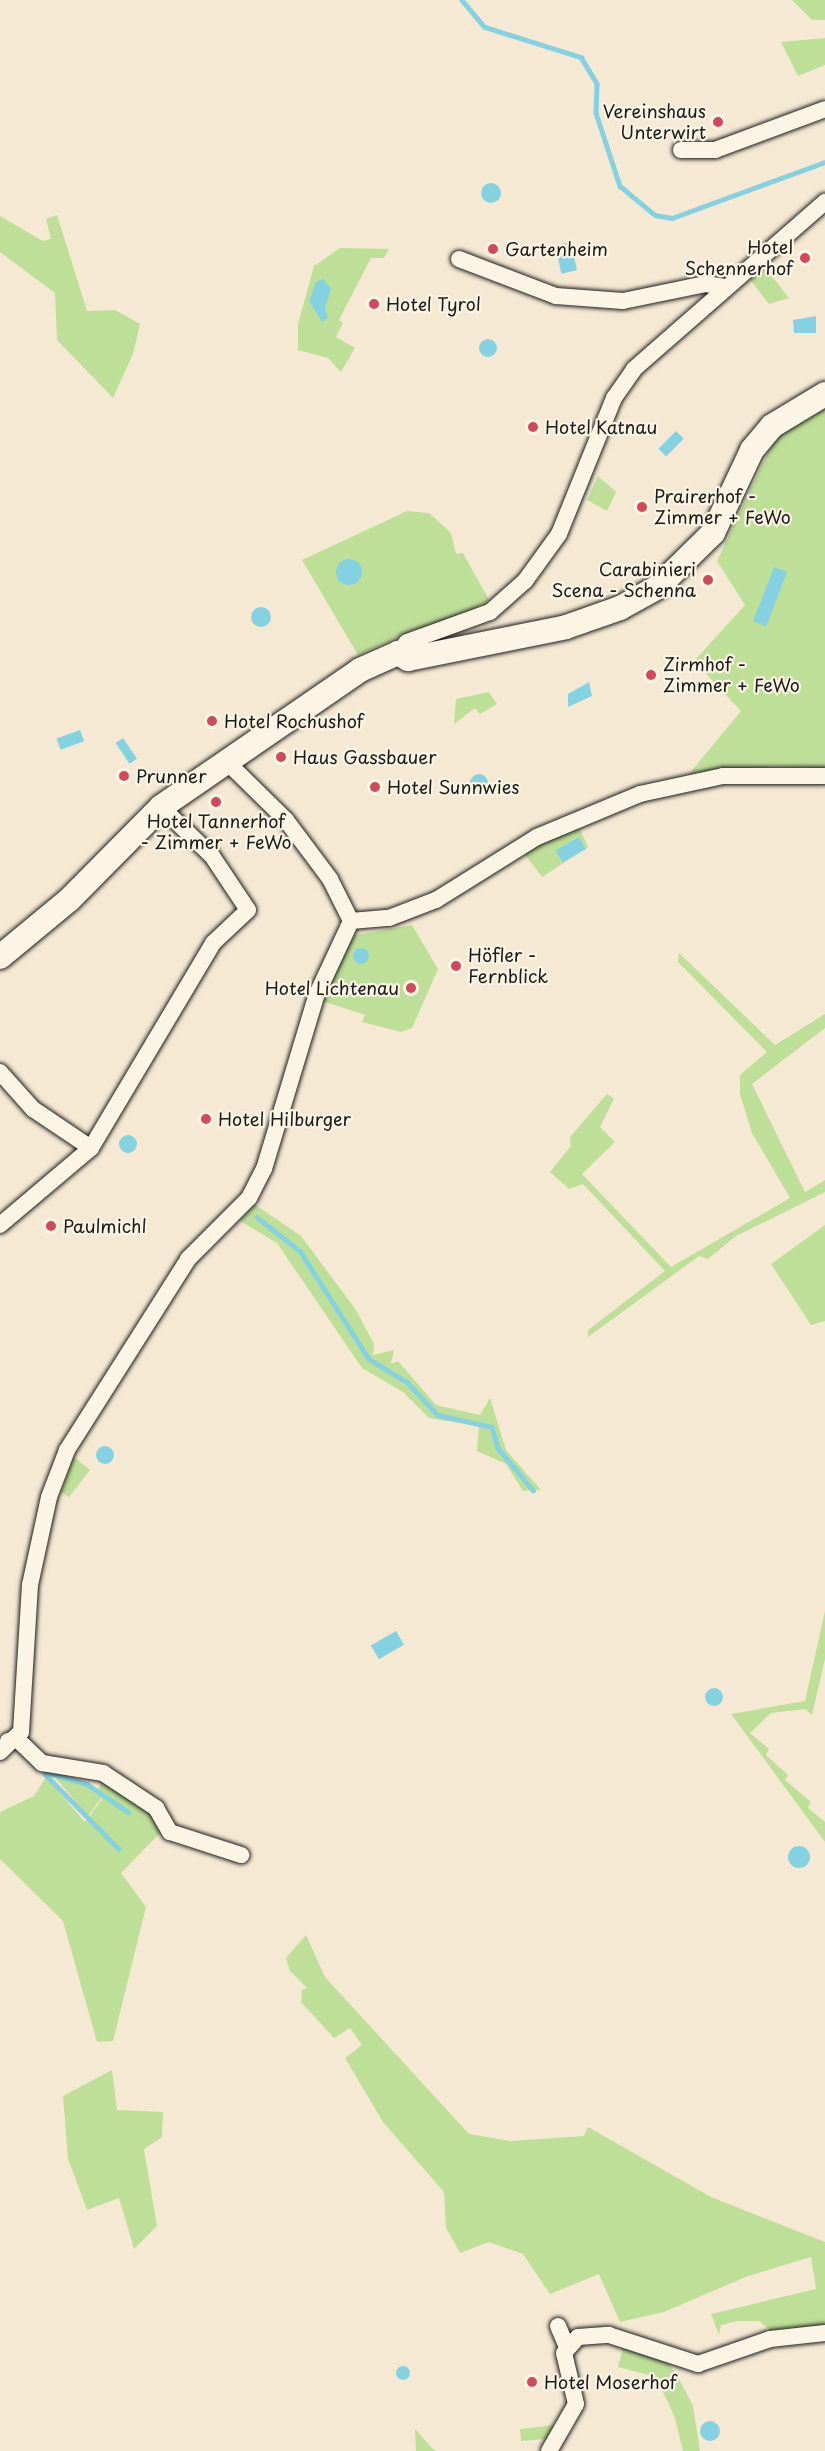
<!DOCTYPE html>
<meta charset="utf-8">
<style>
body{margin:0}
#map{position:relative;width:825px;height:2451px;overflow:hidden;background:#f6e9d4;font-family:"Playpen Sans",sans-serif}
div>[style]{position:absolute}
.green>*{inset:0;background:#bedf98}
.water>*{inset:0;background:#84d2e1;transform-origin:0 0}
.round{border-radius:50%}
.stream>*{height:4.5px;margin:-2.25px;padding:0 2.25px;transform-origin:2.25px;border-radius:2.25px;background:#84d2e1}
.roads{filter:drop-shadow(0 0 2px #1c1c1c) drop-shadow(0 0 2px #1c1c1c)}
.street>*{height:16px;margin:-8px;padding:0 8px;transform-origin:8px;border-radius:8px;background:#fcf5e5}
.secondary>*{height:24px;margin:-12px;padding:0 12px;transform-origin:12px;border-radius:12px;background:#fcf5e5}
.dots>*{width:16px;height:16px;translate:-50% -50%;box-sizing:border-box;border:3px solid #fcf5e5;border-radius:50%}
span{translate:-50% -50%;white-space:nowrap;text-align:center;line-height:1.15;-webkit-text-stroke:4.5px #fcf5e5;paint-order:stroke}
.poi-label{font-size:18px;color:#1c1c1c}
.right{translate:-100% -50%;text-align:right}
.left{translate:0 -50%;text-align:left}
</style>
<div id="map">
<div class="green">
<i style="clip-path:polygon(792px 0,825px 0,825px 20px,812px 20px)"></i>
<i style="clip-path:polygon(825px 38px,825px 65px,798px 76px,781px 42px)"></i>
<i style="clip-path:polygon(57px 215px,87px 311px,115px 310px,140px 324px,133px 354px,113px 398px,57px 340px,55px 293px,0 252px,0 216px,43px 241px,51px 239px,46px 219px)"></i>
<i style="clip-path:polygon(790px 240px,793px 244px,764px 266px,789px 298px,769px 304px,747px 276px)"></i>
<i style="clip-path:polygon(340px 248px,389px 249px,384px 258px,371px 258px,339px 320px,343px 323px,336px 337px,355px 348px,341px 372px,328px 358px,298px 350px,298px 324px,314px 266px)"></i>
<i style="clip-path:polygon(825px 403px,825px 768px,774px 766px,689px 774px,741px 711px,694px 661px,745px 605px,717px 561px,773px 442px)"></i>
<i style="clip-path:polygon(598px 476px,616px 492px,607px 511px,587px 500px)"></i>
<i style="clip-path:polygon(407px 511px,429px 513px,451px 533px,456px 554px,463px 553px,489px 600px,456px 619px,413px 630px,358px 655px,302px 560px)"></i>
<i style="clip-path:polygon(489px 692px,497px 704px,480px 714px,475px 708px,454px 724px,456px 699px)"></i>
<i style="clip-path:polygon(579px 827px,588px 847px,542px 877px,523px 852px)"></i>
<i style="clip-path:polygon(412px 925px,438px 969px,412px 1028px,401px 1032px,362px 1022px,365px 1015px,316px 999px,355px 935px)"></i>
<i style="clip-path:polygon(679px 953px,775px 1045px,825px 1014px,825px 1028px,752px 1084px,805px 1192px,825px 1180px,825px 1192px,736px 1236px,708px 1259px,699px 1256px,588px 1337px,588px 1330px,665px 1271px,583px 1184px,569px 1189px,550px 1172px,571px 1146px,570px 1137px,607px 1094px,614px 1099px,600px 1127px,615px 1142px,582px 1174px,671px 1267px,790px 1198px,752px 1133px,740px 1094px,740px 1075px,767px 1052px,678px 962px)"></i>
<i style="clip-path:polygon(254px 1204px,301px 1236px,356px 1310px,374px 1344px,373px 1355px,394px 1350px,391px 1364px,398px 1361px,436px 1405px,480px 1415px,490px 1398px,506px 1450px,541px 1490px,523px 1491px,506px 1464px,477px 1451px,479px 1426px,429px 1418px,403px 1392px,362px 1368px,277px 1243px,240px 1221px)"></i>
<i style="clip-path:polygon(825px 1225px,825px 1321px,811px 1325px,771px 1264px)"></i>
<i style="clip-path:polygon(74px 1457px,90px 1470px,69px 1497px,61px 1492px)"></i>
<i style="clip-path:polygon(825px 1611px,825px 1659px,812px 1715px,805px 1709px,771px 1713px,750px 1733px,769px 1749px,766px 1755px,788px 1775px,785px 1780px,811px 1802px,808px 1808px,825px 1822px,825px 1842px,731px 1714px,805px 1701px)"></i>
<i style="clip-path:polygon(53px 1775px,87px 1786px,103px 1796px,88px 1816px)"></i>
<i style="clip-path:polygon(46px 1777px,85px 1822px,105px 1795px,98px 1790px,103px 1779px,148px 1810px,161px 1832px,121px 1873px,146px 1907px,113px 2041px,97px 2042px,63px 1921px,0 1859px,0 1812px,34px 1796px)"></i>
<i style="clip-path:polygon(306px 1935px,325px 1977px,469px 2134px,510px 2141px,584px 2136px,588px 2127px,711px 2197px,825px 2242px,825px 2330px,770px 2339px,769px 2329px,759px 2321px,738px 2321px,721px 2325px,719px 2335px,711px 2314px,816px 2289px,811px 2257px,748px 2276px,664px 2312px,620px 2322px,599px 2274px,550px 2294px,523px 2254px,489px 2242px,460px 2253px,446px 2228px,444px 2192px,383px 2122px,345px 2058px,362px 2045px,350px 2028px,334px 2038px,301px 2002px,302px 1990px,307px 1988px,290px 1971px,286px 1958px)"></i>
<i style="clip-path:polygon(112px 2070px,117px 2110px,163px 2112px,162px 2137px,144px 2149px,157px 2226px,134px 2249px,119px 2198px,87px 2210px,68px 2159px,63px 2096px)"></i>
<i style="clip-path:polygon(624px 2344px,663px 2356px,677px 2375px,693px 2406px,700px 2451px,683px 2451px,675px 2418px,656px 2377px,618px 2367px)"></i>
<i style="clip-path:polygon(555px 2425px,547px 2439px,521px 2441px,520px 2429px)"></i>
<i style="clip-path:polygon(415px 2429px,433px 2449px,436px 2451px,416px 2451px)"></i>
</div>
<div class="water">
<i class="round" style="left:481px;top:183px;width:20px;height:20px"></i>
<i style="left:571px;top:242px;width:29px;height:16px;rotate:78deg"></i>
<i style="clip-path:polygon(323px 279px,331px 288px,325px 309px,328px 318px,322px 322px,309px 301px,316px 282px)"></i>
<i style="clip-path:polygon(816px 316px,816px 333px,794px 333px,793px 320px)"></i>
<i class="round" style="left:479px;top:339px;width:18px;height:18px"></i>
<i style="left:676px;top:431px;width:11px;height:25px;rotate:45deg"></i>
<i class="round" style="left:336px;top:559px;width:26px;height:26px"></i>
<i style="left:774px;top:567px;width:14px;height:58px;rotate:21deg"></i>
<i class="round" style="left:251px;top:607px;width:20px;height:20px"></i>
<i style="clip-path:polygon(589px 682px,592px 696px,568px 707px,568px 694px)"></i>
<i style="left:80px;top:730px;width:12px;height:25px;rotate:70deg"></i>
<i style="left:123px;top:738px;width:25px;height:9px;rotate:56deg"></i>
<i class="round" style="left:470px;top:774px;width:18px;height:18px"></i>
<i style="left:579px;top:837px;width:14px;height:27px;rotate:60deg"></i>
<i class="round" style="left:353px;top:948px;width:16px;height:16px"></i>
<i class="round" style="left:119px;top:1135px;width:18px;height:18px"></i>
<i class="round" style="left:96px;top:1446px;width:18px;height:18px"></i>
<i style="left:396px;top:1631px;width:16px;height:29px;rotate:60deg"></i>
<i class="round" style="left:705px;top:1688px;width:18px;height:18px"></i>
<i class="round" style="left:788px;top:1846px;width:22px;height:22px"></i>
<i class="round" style="left:396px;top:2366px;width:14px;height:14px"></i>
<i class="round" style="left:700px;top:2421px;width:20px;height:20px"></i>
</div>
<div class="stream">
<i style="left:462px;top:0;width:35px;rotate:50deg"></i>
<i style="left:485px;top:27px;width:101px;rotate:17.4deg"></i>
<i style="left:581px;top:57px;width:31px;rotate:59deg"></i>
<i style="left:597px;top:84px;width:29px;rotate:92deg"></i>
<i style="left:596px;top:113px;width:77px;rotate:71.8deg"></i>
<i style="left:620px;top:186px;width:45px;rotate:39.6deg"></i>
<i style="left:655px;top:215px;width:17px;rotate:10deg"></i>
<i style="left:672px;top:218px;width:163px;rotate:-20.1deg"></i>
<i style="left:257px;top:1217px;width:55px;rotate:38.3deg"></i>
<i style="left:300px;top:1251px;width:128px;rotate:57.4deg"></i>
<i style="left:369px;top:1359px;width:44px;rotate:31.2deg"></i>
<i style="left:407px;top:1382px;width:45px;rotate:46.8deg"></i>
<i style="left:438px;top:1415px;width:55px;rotate:12.5deg"></i>
<i style="left:492px;top:1427px;width:22px;rotate:74deg"></i>
<i style="left:498px;top:1448px;width:55px;rotate:50.2deg"></i>
<i style="left:46px;top:1772px;width:43px;rotate:16.3deg"></i>
<i style="left:87px;top:1784px;width:50px;rotate:34.3deg"></i>
<i style="left:45px;top:1774px;width:105px;rotate:45.4deg"></i>
</div>
<div class="roads">
<div class="street">
<i style="left:681px;top:150px;width:34px"></i>
<i style="left:715px;top:150px;width:117px;rotate:-20.4deg"></i>
<i style="left:459px;top:259px;width:104px;rotate:20.9deg"></i>
<i style="left:556px;top:296px;width:67px;rotate:4.3deg"></i>
<i style="left:623px;top:301px;width:85px;rotate:-11.6deg"></i>
<i style="left:706px;top:284px;width:18px;rotate:9deg"></i>
<i style="left:398px;top:653px;width:14px;rotate:-51deg"></i>
<i style="left:407px;top:642px;width:88px;rotate:-19.9deg"></i>
<i style="left:490px;top:612px;width:47px;rotate:-41.5deg"></i>
<i style="left:525px;top:581px;width:58px;rotate:-54.1deg"></i>
<i style="left:559px;top:534px;width:147px;rotate:-68deg"></i>
<i style="left:614px;top:398px;width:35px;rotate:-55deg"></i>
<i style="left:634px;top:369px;width:254px;rotate:-41.2deg"></i>
<i style="left:226px;top:761px;width:84px;rotate:44.5deg"></i>
<i style="left:286px;top:820px;width:74px;rotate:53.3deg"></i>
<i style="left:330px;top:879px;width:47px;rotate:63.4deg"></i>
<i style="left:351px;top:921px;width:38px;rotate:-5deg"></i>
<i style="left:389px;top:918px;width:50px;rotate:-21deg"></i>
<i style="left:436px;top:900px;width:119px;rotate:-32deg"></i>
<i style="left:537px;top:837px;width:112px;rotate:-22.7deg"></i>
<i style="left:640px;top:794px;width:85px;rotate:-12.2deg"></i>
<i style="left:723px;top:776px;width:102px"></i>
<i style="left:0;top:1072px;width:50px;rotate:48.3deg"></i>
<i style="left:33px;top:1109px;width:70px;rotate:33.9deg"></i>
<i style="left:91px;top:1148px;width:239px;rotate:-59.2deg"></i>
<i style="left:213px;top:943px;width:48px;rotate:-43.3deg"></i>
<i style="left:248px;top:910px;width:65px;rotate:-123.7deg"></i>
<i style="left:212px;top:856px;width:71px;rotate:-136.1deg"></i>
<i style="left:0;top:1225px;width:119px;rotate:-40.2deg"></i>
<i style="left:8px;top:1741px;width:9px;rotate:-13deg"></i>
<i style="left:17px;top:1739px;width:35px;rotate:44deg"></i>
<i style="left:42px;top:1763px;width:62px;rotate:9.3deg"></i>
<i style="left:103px;top:1773px;width:64px;rotate:33.4deg"></i>
<i style="left:156px;top:1808px;width:28px;rotate:60deg"></i>
<i style="left:170px;top:1832px;width:75px;rotate:17.9deg"></i>
<i style="left:0;top:1752px;width:29px;rotate:-44deg"></i>
<i style="left:21px;top:1732px;width:147px;rotate:-86.5deg"></i>
<i style="left:30px;top:1585px;width:90px;rotate:-77.8deg"></i>
<i style="left:49px;top:1497px;width:50px;rotate:-69deg"></i>
<i style="left:67px;top:1450px;width:226px;rotate:-57.6deg"></i>
<i style="left:188px;top:1259px;width:86px;rotate:-45deg"></i>
<i style="left:249px;top:1198px;width:33px;rotate:-63deg"></i>
<i style="left:264px;top:1169px;width:183px;rotate:-73.2deg"></i>
<i style="left:317px;top:994px;width:81px;rotate:-65deg"></i>
<i style="left:558px;top:2326px;width:21px;rotate:67deg"></i>
<i style="left:549px;top:2451px;width:54px;rotate:-60.1deg"></i>
<i style="left:576px;top:2404px;width:52px;rotate:-103.2deg"></i>
<i style="left:564px;top:2353px;width:21px;rotate:-49deg"></i>
<i style="left:578px;top:2337px;width:31px;rotate:-4deg"></i>
<i style="left:609px;top:2335px;width:94px;rotate:18deg"></i>
<i style="left:698px;top:2364px;width:76px;rotate:-19.1deg"></i>
<i style="left:770px;top:2339px;width:55px;rotate:-6.2deg"></i>
</div>
<div class="secondary">
<i style="left:0;top:957px;width:89px;rotate:-39.6deg"></i>
<i style="left:69px;top:900px;width:131px;rotate:-45.3deg"></i>
<i style="left:161px;top:807px;width:242px;rotate:-34.5deg"></i>
<i style="left:360px;top:670px;width:42px;rotate:-24.1deg"></i>
<i style="left:398px;top:653px;width:12px;rotate:31deg"></i>
<i style="left:408px;top:659px;width:161px;rotate:-11.4deg"></i>
<i style="left:566px;top:627px;width:57px;rotate:-19.4deg"></i>
<i style="left:620px;top:608px;width:43px;rotate:-28.9deg"></i>
<i style="left:658px;top:587px;width:77px;rotate:-44.5deg"></i>
<i style="left:713px;top:533px;width:92px;rotate:-64.8deg"></i>
<i style="left:752px;top:450px;width:31px;rotate:-50deg"></i>
<i style="left:772px;top:426px;width:62px;rotate:-31.1deg"></i>
</div>
</div>
<div class="dots">
<i style="left:718px;top:122px;background:#d1495b"></i>
<i style="left:493px;top:249px;background:#d1495b"></i>
<i style="left:805px;top:258px;background:#d1495b"></i>
<i style="left:374px;top:304px;background:#d1495b"></i>
<i style="left:533px;top:427px;background:#d1495b"></i>
<i style="left:642px;top:507px;background:#d1495b"></i>
<i style="left:708px;top:580px;background:#d1495b"></i>
<i style="left:651px;top:675px;background:#d1495b"></i>
<i style="left:212px;top:721px;background:#d1495b"></i>
<i style="left:281px;top:757px;background:#d1495b"></i>
<i style="left:124px;top:776px;background:#d1495b"></i>
<i style="left:375px;top:787px;background:#d1495b"></i>
<i style="left:216px;top:802px;background:#d1495b"></i>
<i style="left:456px;top:966px;background:#d1495b"></i>
<i style="left:411px;top:988px;background:#d1495b"></i>
<i style="left:206px;top:1119px;background:#d1495b"></i>
<i style="left:51px;top:1226px;background:#d1495b"></i>
<i style="left:532px;top:2382px;background:#d1495b"></i>
</div>
<div class="poi-label">
<span class="right" style="left:706px;top:122px">Vereinshaus<br>Unterwirt</span>
<span class="right" style="left:793px;top:258px">Hotel<br>Schennerhof</span>
<span class="left" style="left:505px;top:249px">Gartenheim</span>
<span class="left" style="left:386px;top:304px">Hotel Tyrol</span>
<span class="left" style="left:545px;top:427px">Hotel Katnau</span>
<span class="left" style="left:654px;top:507px">Prairerhof -<br>Zimmer + FeWo</span>
<span class="right" style="left:696px;top:580px">Carabinieri<br>Scena - Schenna</span>
<span class="left" style="left:663px;top:675px">Zirmhof -<br>Zimmer + FeWo</span>
<span class="left" style="left:224px;top:721px">Hotel Rochushof</span>
<span class="left" style="left:293px;top:757px">Haus Gassbauer</span>
<span class="left" style="left:136px;top:776px">Prunner</span>
<span class="left" style="left:387px;top:787px">Hotel Sunnwies</span>
<span style="left:216px;top:832px">Hotel Tannerhof<br>- Zimmer + FeWo</span>
<span class="left" style="left:468px;top:966px">Höfler -<br>Fernblick</span>
<span class="right" style="left:399px;top:988px">Hotel Lichtenau</span>
<span class="left" style="left:218px;top:1119px">Hotel Hilburger</span>
<span class="left" style="left:63px;top:1226px">Paulmichl</span>
<span class="left" style="left:544px;top:2382px">Hotel Moserhof</span>
</div>
</div>
